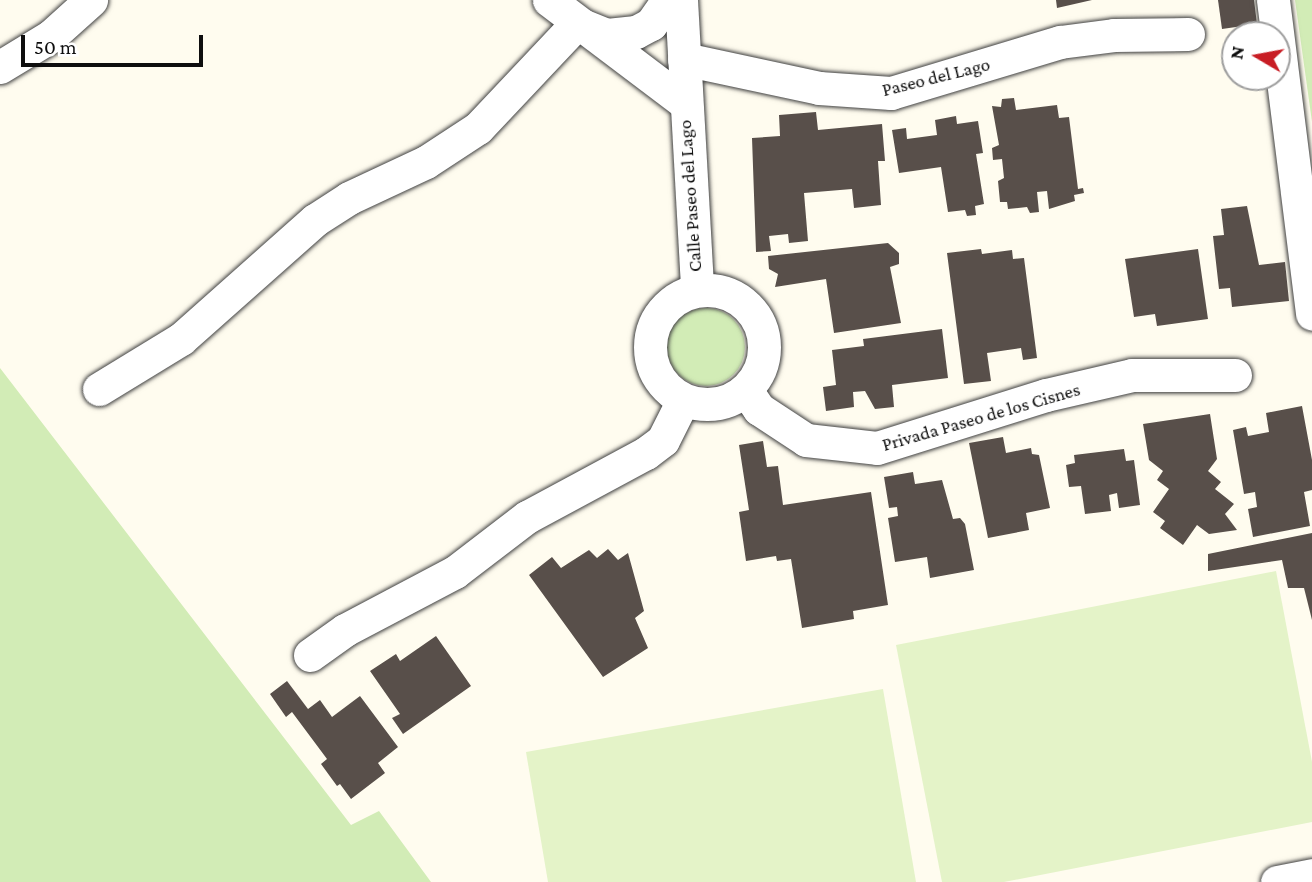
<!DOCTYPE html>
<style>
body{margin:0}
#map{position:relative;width:1312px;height:882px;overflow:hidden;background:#fffcef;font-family:"Crimson Pro",serif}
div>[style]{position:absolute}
.green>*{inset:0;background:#d2ecb6}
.round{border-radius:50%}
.pitch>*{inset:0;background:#e4f3c8}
.building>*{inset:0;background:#584f4a}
.roads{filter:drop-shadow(0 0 2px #414141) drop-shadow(0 0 2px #414141)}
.minor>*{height:33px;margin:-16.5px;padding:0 16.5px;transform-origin:16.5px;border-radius:16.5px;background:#fff}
.minor>.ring{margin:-16.5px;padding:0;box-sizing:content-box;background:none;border:33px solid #fff;border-radius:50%}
span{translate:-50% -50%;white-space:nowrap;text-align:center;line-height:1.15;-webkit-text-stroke:7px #fff;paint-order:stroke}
.street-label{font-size:19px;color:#0e0e0e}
.north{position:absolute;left:1221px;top:21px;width:70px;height:70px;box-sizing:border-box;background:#fff;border:2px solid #9f9f9f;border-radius:50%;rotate:280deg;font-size:19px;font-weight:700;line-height:28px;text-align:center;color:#0e0e0e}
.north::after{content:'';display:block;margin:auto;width:24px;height:32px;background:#c81d24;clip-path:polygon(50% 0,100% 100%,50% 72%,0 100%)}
.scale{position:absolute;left:21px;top:35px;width:182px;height:32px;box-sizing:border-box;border:4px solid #0e0e0e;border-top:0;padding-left:9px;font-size:21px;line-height:24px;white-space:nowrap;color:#0e0e0e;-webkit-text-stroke:5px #fff;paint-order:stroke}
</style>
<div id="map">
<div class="green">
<i style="clip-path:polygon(1295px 0,1312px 0,1312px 122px)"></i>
<i class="round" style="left:667px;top:308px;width:78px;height:78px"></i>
<i style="clip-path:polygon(0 368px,351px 825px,379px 811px,431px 882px,0 882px)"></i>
</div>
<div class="pitch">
<i style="clip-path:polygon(1276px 571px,1312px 762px,1312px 822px,1004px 882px,942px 882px,896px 645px)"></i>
<i style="clip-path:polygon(883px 689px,916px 882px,548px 882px,526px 752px)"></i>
</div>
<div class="building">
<i style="clip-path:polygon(1056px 0,1092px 0,1057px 8px)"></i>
<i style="clip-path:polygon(1218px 0,1254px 0,1257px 24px,1222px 29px)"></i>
<i style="clip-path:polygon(1014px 98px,1016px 110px,1057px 105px,1059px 118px,1069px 117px,1078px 189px,1083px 188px,1084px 193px,1074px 195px,1075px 201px,1049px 209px,1047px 191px,1037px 192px,1039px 212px,1030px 213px,1027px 207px,1008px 209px,1007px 202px,1000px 202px,998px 181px,1004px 178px,1002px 159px,993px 160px,992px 148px,999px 145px,992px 106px,1001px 107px,1002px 99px)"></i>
<i style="clip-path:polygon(816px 112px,818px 130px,882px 124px,885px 161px,878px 161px,881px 205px,854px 208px,852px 189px,804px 193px,808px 241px,789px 243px,788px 234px,769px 236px,771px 251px,756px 252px,752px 138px,780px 136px,779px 115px)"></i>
<i style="clip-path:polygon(956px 116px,957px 124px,978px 121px,983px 153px,976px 154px,984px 204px,975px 206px,976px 215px,967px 216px,965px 210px,948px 212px,941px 167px,899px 173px,892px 130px,906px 128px,907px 139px,937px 135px,935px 120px)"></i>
<i style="clip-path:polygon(1247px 206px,1259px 265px,1285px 262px,1289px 301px,1232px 307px,1230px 288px,1219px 289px,1213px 236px,1224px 235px,1221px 209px)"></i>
<i style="clip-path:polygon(888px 243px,899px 253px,899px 264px,890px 267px,901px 323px,834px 333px,826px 279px,775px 287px,778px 274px,769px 269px,768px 256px)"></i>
<i style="clip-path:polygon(981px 249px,982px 254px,1012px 250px,1013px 259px,1024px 258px,1037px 358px,1023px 360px,1021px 348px,987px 353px,991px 381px,964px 384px,947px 253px)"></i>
<i style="clip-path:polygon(1198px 249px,1208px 319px,1157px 326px,1155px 314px,1134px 317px,1125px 259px)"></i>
<i style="clip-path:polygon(942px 329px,948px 378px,892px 385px,894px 407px,875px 409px,865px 391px,853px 392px,854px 407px,826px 411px,823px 387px,836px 385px,832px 350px,864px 346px,863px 339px)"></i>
<i style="clip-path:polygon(1302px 406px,1312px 460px,1312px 490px,1304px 492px,1310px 526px,1253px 537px,1248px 509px,1257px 507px,1255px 492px,1244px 494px,1233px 430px,1246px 427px,1248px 436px,1269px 432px,1266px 413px)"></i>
<i style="clip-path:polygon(1210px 414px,1217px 459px,1208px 471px,1221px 482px,1215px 489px,1234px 504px,1225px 514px,1237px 530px,1209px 534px,1197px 525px,1183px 545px,1160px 528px,1165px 521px,1153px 512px,1169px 489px,1157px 480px,1163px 471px,1149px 460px,1143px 424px)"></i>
<i style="clip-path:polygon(1003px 437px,1006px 453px,1031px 448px,1032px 454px,1039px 455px,1050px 508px,1026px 513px,1029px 530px,988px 538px,969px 443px)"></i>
<i style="clip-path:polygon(763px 441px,767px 467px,778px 466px,783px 505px,871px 492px,888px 605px,853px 611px,854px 619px,802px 628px,791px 559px,777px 561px,776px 556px,746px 561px,739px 512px,749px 510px,739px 445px)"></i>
<i style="clip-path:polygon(1124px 449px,1126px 461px,1134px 460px,1140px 505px,1119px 508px,1117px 493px,1109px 495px,1111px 511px,1085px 514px,1081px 486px,1069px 487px,1066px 465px,1075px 463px,1074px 455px)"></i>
<i style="clip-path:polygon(913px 472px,915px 484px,942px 480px,953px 519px,960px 518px,965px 524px,974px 570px,930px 578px,927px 557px,895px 562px,888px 518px,898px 516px,897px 507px,889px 508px,884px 477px)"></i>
<i style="clip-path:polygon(1312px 533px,1312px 620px,1304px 588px,1288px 588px,1282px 560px,1208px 571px,1208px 554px)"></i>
<i style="clip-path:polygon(608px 549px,618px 560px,628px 553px,644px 611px,635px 618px,648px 648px,603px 677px,529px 575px,552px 557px,561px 568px,589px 550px,597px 558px)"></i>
<i style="clip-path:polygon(436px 636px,471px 686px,403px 734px,392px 718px,400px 714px,370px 671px,396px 654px,400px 661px)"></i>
<i style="clip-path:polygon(287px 681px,308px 709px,320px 700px,332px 717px,360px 696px,398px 747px,378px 763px,385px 773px,351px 799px,340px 784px,337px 786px,321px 764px,327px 759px,292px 712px,286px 717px,270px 694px)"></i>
</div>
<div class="roads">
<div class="minor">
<i style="left:549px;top:0;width:169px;rotate:37.1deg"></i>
<i style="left:681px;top:0;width:289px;rotate:86.8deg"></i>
<i style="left:1273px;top:0;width:316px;rotate:82.9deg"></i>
<i style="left:684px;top:59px;width:138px;rotate:12.1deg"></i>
<i style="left:819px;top:88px;width:72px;rotate:4deg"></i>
<i style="left:891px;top:93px;width:177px;rotate:-16.8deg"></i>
<i style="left:1060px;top:42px;width:54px;rotate:-7.4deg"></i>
<i style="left:1114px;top:35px;width:74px;rotate:-0.8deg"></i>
<i style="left:0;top:67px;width:60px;rotate:-31.3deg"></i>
<i style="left:51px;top:36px;width:54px;rotate:-42deg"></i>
<i class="ring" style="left:650px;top:290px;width:81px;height:81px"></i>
<i style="left:99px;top:389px;width:96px;rotate:-31.4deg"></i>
<i style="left:181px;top:339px;width:179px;rotate:-41.6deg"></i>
<i style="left:315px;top:220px;width:40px;rotate:-32.9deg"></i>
<i style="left:349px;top:198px;width:85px;rotate:-25.1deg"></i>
<i style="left:426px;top:162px;width:62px;rotate:-33.2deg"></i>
<i style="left:478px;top:128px;width:144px;rotate:-46.7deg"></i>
<i style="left:577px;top:23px;width:32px;rotate:22deg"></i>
<i style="left:607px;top:35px;width:29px;rotate:-6deg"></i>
<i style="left:636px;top:32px;width:17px;rotate:-28deg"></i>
<i style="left:651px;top:24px;width:29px;rotate:-55deg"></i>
<i style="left:746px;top:390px;width:23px;rotate:56deg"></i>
<i style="left:759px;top:409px;width:56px;rotate:33.4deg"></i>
<i style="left:806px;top:440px;width:71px;rotate:6.4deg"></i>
<i style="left:877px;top:448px;width:177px;rotate:-17.4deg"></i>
<i style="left:1046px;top:395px;width:88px;rotate:-13.1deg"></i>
<i style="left:1132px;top:375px;width:103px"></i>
<i style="left:310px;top:655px;width:43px;rotate:-35.5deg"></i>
<i style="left:345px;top:630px;width:124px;rotate:-27.8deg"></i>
<i style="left:455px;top:572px;width:91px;rotate:-37.4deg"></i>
<i style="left:527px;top:517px;width:135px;rotate:-28.3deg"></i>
<i style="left:646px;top:453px;width:21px;rotate:-37deg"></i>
<i style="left:663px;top:440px;width:45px;rotate:-63.4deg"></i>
<i style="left:1277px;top:882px;width:36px;rotate:-11deg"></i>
</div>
</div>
<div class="street-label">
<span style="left:936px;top:77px;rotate:-14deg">Paseo del Lago</span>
<span style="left:690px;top:196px;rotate:-94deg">Calle Paseo del Lago</span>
<span style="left:981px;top:417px;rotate:-16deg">Privada Paseo de los Cisnes</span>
</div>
<div class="north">N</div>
<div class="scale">50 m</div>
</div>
